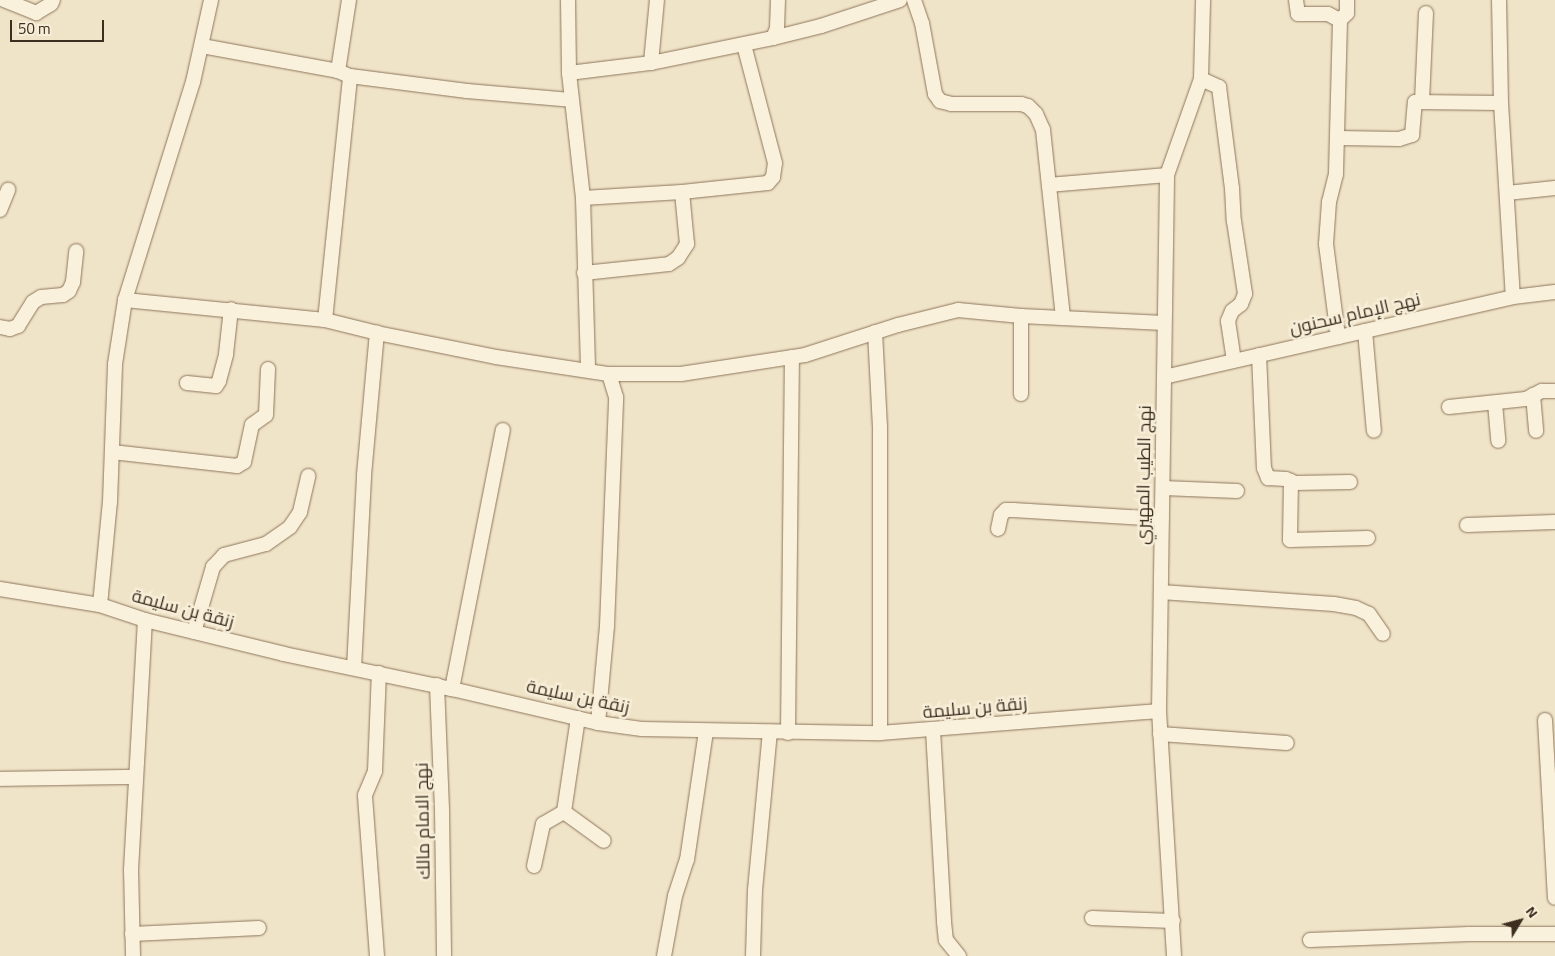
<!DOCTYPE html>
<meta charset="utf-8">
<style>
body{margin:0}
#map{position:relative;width:1555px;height:956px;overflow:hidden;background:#f0e4c8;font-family:Georgia,Cairo,serif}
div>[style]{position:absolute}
.roads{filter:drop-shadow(0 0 1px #8d765c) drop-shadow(0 0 1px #8d765c)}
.minor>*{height:14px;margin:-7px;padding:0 7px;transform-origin:7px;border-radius:7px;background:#faf1dc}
span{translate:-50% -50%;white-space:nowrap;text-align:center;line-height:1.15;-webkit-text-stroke:5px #f7eed8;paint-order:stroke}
.street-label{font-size:18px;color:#3d2e20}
.north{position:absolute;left:1495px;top:896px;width:50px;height:50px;-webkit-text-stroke:4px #f7eed8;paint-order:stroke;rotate:53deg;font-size:14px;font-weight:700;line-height:20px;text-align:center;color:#3d2e20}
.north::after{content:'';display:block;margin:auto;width:18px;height:22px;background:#3d2e20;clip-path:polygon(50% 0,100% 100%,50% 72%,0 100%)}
.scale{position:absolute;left:10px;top:20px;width:94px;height:22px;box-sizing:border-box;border:2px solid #3d2e20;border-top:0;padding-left:6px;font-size:15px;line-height:18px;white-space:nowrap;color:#3d2e20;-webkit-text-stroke:4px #f7eed8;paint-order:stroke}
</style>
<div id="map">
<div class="roads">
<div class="minor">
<i style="left:4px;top:0;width:35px;rotate:22deg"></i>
<i style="left:36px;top:13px;width:17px;rotate:-31deg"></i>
<i style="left:51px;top:4px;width:4px;rotate:-63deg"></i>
<i style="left:568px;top:0;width:73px;rotate:89.2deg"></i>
<i style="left:569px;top:73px;width:126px;rotate:83.6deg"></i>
<i style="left:583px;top:198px;width:172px;rotate:88.3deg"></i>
<i style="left:914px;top:0;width:24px;rotate:71deg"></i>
<i style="left:922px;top:23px;width:72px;rotate:79.6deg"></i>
<i style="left:935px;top:94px;width:9px;rotate:54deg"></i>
<i style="left:940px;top:101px;width:11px;rotate:15deg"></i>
<i style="left:951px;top:104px;width:70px"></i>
<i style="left:1021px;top:104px;width:7px;rotate:16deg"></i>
<i style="left:1028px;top:106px;width:11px;rotate:45deg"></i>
<i style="left:1036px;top:114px;width:17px;rotate:66deg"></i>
<i style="left:1043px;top:130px;width:189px;rotate:83.9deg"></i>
<i style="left:1296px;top:0;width:14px;rotate:82deg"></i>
<i style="left:1298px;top:14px;width:30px"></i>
<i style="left:1328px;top:14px;width:13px;rotate:27deg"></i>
<i style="left:1340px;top:20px;width:154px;rotate:91.5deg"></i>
<i style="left:1336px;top:174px;width:29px;rotate:104deg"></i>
<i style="left:1329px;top:202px;width:42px;rotate:94.1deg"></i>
<i style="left:1326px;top:244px;width:94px;rotate:82.6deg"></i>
<i style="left:1340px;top:20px;width:10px;rotate:-45deg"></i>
<i style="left:1347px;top:13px;width:13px;rotate:-90deg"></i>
<i style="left:773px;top:38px;width:49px;rotate:-14deg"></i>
<i style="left:821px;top:26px;width:83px;rotate:-18.2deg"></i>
<i style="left:202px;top:46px;width:138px;rotate:10.4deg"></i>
<i style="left:338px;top:71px;width:13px;rotate:23deg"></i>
<i style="left:350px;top:76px;width:118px;rotate:7.3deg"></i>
<i style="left:467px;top:91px;width:104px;rotate:4.9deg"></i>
<i style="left:651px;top:63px;width:63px;rotate:-84.6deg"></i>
<i style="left:338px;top:71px;width:72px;rotate:-81.2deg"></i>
<i style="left:569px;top:73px;width:83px;rotate:-7deg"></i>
<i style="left:651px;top:63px;width:125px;rotate:-11.6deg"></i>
<i style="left:773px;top:38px;width:11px;rotate:-68deg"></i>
<i style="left:777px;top:28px;width:28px;rotate:-88deg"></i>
<i style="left:1201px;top:79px;width:20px;rotate:24deg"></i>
<i style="left:1219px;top:87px;width:102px;rotate:82.7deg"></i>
<i style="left:1232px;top:188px;width:33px;rotate:87deg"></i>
<i style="left:1234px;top:221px;width:74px;rotate:81.4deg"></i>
<i style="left:1245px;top:294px;width:11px;rotate:112deg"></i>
<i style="left:1241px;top:304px;width:11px;rotate:142deg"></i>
<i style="left:1232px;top:311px;width:11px;rotate:112deg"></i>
<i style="left:1228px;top:321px;width:40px;rotate:81.5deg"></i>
<i style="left:1422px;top:101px;width:88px;rotate:-87.4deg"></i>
<i style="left:1501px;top:103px;width:194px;rotate:86.5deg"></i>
<i style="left:1339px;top:138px;width:60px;rotate:1deg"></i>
<i style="left:1399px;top:139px;width:14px;rotate:-17deg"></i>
<i style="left:1412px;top:135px;width:33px;rotate:-85deg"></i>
<i style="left:1415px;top:102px;width:86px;rotate:0.7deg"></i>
<i style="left:1501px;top:103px;width:103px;rotate:-91.1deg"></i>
<i style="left:1049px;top:185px;width:118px;rotate:-4.8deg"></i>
<i style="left:1507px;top:193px;width:48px;rotate:-5.9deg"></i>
<i style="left:583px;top:198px;width:99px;rotate:-3.5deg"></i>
<i style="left:682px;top:192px;width:86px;rotate:-6deg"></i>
<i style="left:768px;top:183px;width:8px;rotate:-50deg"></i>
<i style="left:773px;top:177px;width:14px;rotate:-82deg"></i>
<i style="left:775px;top:163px;width:122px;rotate:-104.7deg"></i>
<i style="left:0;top:210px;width:22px;rotate:-68deg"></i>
<i style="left:584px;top:273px;width:85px;rotate:-6deg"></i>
<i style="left:669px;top:264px;width:11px;rotate:-34deg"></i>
<i style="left:678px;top:258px;width:17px;rotate:-57deg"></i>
<i style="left:687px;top:244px;width:52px;rotate:-95.5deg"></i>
<i style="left:125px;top:300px;width:201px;rotate:5.7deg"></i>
<i style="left:325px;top:320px;width:54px;rotate:14deg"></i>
<i style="left:377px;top:333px;width:121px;rotate:11.4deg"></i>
<i style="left:496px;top:357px;width:114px;rotate:8.6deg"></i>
<i style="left:609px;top:374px;width:72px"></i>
<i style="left:681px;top:374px;width:125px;rotate:-8.7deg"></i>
<i style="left:805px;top:355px;width:98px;rotate:-17.9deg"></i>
<i style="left:898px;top:325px;width:62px;rotate:-14deg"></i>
<i style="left:958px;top:310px;width:63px;rotate:5.4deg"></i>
<i style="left:1021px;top:316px;width:143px;rotate:2.8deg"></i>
<i style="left:325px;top:320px;width:245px;rotate:-84.1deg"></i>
<i style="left:0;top:327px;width:10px;rotate:11deg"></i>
<i style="left:10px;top:329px;width:9px;rotate:-21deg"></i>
<i style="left:18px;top:326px;width:28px;rotate:-58deg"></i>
<i style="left:33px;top:302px;width:9px;rotate:-32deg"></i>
<i style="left:41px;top:297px;width:22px;rotate:-5deg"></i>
<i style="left:63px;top:295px;width:7px;rotate:-34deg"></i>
<i style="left:69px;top:291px;width:10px;rotate:-66deg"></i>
<i style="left:73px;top:282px;width:31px;rotate:-84deg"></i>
<i style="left:1365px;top:331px;width:100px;rotate:84.9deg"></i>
<i style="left:875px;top:332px;width:94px;rotate:87deg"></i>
<i style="left:880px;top:426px;width:307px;rotate:90deg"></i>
<i style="left:1259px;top:355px;width:113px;rotate:87.5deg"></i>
<i style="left:1264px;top:468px;width:11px;rotate:68deg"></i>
<i style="left:1268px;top:478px;width:18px;rotate:3deg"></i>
<i style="left:1286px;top:479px;width:10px;rotate:24deg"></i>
<i style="left:1295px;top:483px;width:55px;rotate:-1deg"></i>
<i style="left:1164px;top:377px;width:358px;rotate:-12.9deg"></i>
<i style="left:1513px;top:297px;width:42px;rotate:-6.8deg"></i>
<i style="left:187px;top:383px;width:29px;rotate:6deg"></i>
<i style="left:216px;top:386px;width:6px;rotate:-59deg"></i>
<i style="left:219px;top:381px;width:28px;rotate:-75deg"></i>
<i style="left:226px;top:354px;width:45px;rotate:-83.7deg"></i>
<i style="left:1021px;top:394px;width:78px;rotate:-90deg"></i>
<i style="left:1533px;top:395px;width:36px;rotate:85deg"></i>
<i style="left:1495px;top:403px;width:38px;rotate:85deg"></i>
<i style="left:1449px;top:407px;width:77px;rotate:-5.9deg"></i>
<i style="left:1526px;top:399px;width:18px;rotate:-27deg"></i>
<i style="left:1542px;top:391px;width:13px"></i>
<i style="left:112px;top:452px;width:126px;rotate:6.4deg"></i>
<i style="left:237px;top:466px;width:8px;rotate:-30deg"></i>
<i style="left:244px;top:462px;width:38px;rotate:-78deg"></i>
<i style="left:252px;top:425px;width:17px;rotate:-36deg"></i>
<i style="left:266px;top:415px;width:46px;rotate:-87.5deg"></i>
<i style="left:1291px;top:481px;width:59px;rotate:91deg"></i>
<i style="left:1290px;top:540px;width:78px;rotate:-1.5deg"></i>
<i style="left:1163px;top:488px;width:74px;rotate:2.3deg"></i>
<i style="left:1467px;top:525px;width:88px;rotate:-2deg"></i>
<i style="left:998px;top:529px;width:14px;rotate:-78deg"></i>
<i style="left:1001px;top:515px;width:7px;rotate:-45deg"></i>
<i style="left:1006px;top:510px;width:7px"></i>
<i style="left:1013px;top:510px;width:149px;rotate:3.5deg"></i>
<i style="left:0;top:589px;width:101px;rotate:9.1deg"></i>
<i style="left:100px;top:605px;width:47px;rotate:18.4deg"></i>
<i style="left:145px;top:620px;width:143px;rotate:13.7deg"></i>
<i style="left:284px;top:654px;width:172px;rotate:11.8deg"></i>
<i style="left:452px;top:689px;width:150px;rotate:13.1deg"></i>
<i style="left:598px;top:723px;width:44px;rotate:7.8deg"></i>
<i style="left:642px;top:729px;width:238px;rotate:1deg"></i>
<i style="left:880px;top:733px;width:280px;rotate:-4.5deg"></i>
<i style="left:1161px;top:592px;width:173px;rotate:4deg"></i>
<i style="left:1334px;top:604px;width:22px;rotate:10deg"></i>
<i style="left:1356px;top:608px;width:14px;rotate:25deg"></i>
<i style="left:1369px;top:614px;width:24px;rotate:55deg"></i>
<i style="left:100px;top:605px;width:103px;rotate:-84.5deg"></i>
<i style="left:110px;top:502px;width:138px;rotate:-87.9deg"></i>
<i style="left:115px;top:364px;width:65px;rotate:-81.1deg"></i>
<i style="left:125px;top:300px;width:228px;rotate:-72.7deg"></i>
<i style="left:193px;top:82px;width:84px;rotate:-77.6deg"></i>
<i style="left:194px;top:632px;width:68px;rotate:-73.7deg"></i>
<i style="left:213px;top:567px;width:16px;rotate:-47deg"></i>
<i style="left:224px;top:555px;width:43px;rotate:-14.7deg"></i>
<i style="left:266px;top:544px;width:29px;rotate:-35deg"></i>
<i style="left:290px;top:527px;width:18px;rotate:-56deg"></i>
<i style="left:300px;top:512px;width:37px;rotate:-77deg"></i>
<i style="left:354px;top:668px;width:193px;rotate:-87deg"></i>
<i style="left:364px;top:475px;width:143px;rotate:-84.8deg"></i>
<i style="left:437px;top:685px;width:125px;rotate:87.7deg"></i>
<i style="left:442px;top:810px;width:146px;rotate:89.2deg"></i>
<i style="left:452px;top:689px;width:264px;rotate:-78.9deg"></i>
<i style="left:578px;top:718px;width:95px;rotate:98.5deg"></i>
<i style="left:564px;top:812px;width:49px;rotate:35.9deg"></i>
<i style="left:1545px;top:720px;width:178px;rotate:86.8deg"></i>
<i style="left:598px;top:723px;width:97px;rotate:-84.7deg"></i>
<i style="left:607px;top:626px;width:229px;rotate:-87.7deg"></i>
<i style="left:616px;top:397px;width:24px;rotate:-107deg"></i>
<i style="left:933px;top:730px;width:192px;rotate:86.7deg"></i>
<i style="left:944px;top:922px;width:18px;rotate:84deg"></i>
<i style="left:946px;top:940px;width:21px;rotate:51deg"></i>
<i style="left:788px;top:733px;width:376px;rotate:-89.4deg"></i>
<i style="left:1160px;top:734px;width:127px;rotate:4.1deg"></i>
<i style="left:0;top:779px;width:134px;rotate:-0.9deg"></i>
<i style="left:534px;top:866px;width:43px;rotate:-77.9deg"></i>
<i style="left:543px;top:824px;width:24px;rotate:-30deg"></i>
<i style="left:1092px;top:918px;width:81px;rotate:2.1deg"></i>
<i style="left:132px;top:934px;width:127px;rotate:-2.7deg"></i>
<i style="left:1310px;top:940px;width:159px;rotate:-2.2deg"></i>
<i style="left:1469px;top:934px;width:86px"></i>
<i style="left:133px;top:956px;width:86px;rotate:-91.3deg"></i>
<i style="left:131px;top:870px;width:250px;rotate:-86.8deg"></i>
<i style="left:377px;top:956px;width:161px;rotate:-94.3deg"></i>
<i style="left:365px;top:795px;width:26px;rotate:-67deg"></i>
<i style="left:375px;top:771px;width:98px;rotate:-87.7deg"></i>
<i style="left:664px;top:956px;width:61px;rotate:-79.6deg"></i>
<i style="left:675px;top:896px;width:38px;rotate:-72deg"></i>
<i style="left:687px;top:860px;width:129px;rotate:-81.6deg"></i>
<i style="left:753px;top:956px;width:66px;rotate:-88.3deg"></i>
<i style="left:755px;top:890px;width:159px;rotate:-84.6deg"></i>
<i style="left:1174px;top:956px;width:245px;rotate:-93.5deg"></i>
<i style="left:1159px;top:711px;width:536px;rotate:-89.14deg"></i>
<i style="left:1167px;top:175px;width:102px;rotate:-70.5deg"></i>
<i style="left:1201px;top:79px;width:79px;rotate:-88.5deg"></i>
</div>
</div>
<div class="street-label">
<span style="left:1355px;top:314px;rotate:-13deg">نهج الإمام سحنون</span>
<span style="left:1144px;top:475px;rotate:-89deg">نهج الطيب المهيري</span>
<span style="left:183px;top:609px;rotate:15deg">زنقة بن سليمة</span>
<span style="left:578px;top:697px;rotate:12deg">زنقة بن سليمة</span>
<span style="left:975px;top:708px;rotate:-5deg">زنقة بن سليمة</span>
<span style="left:423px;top:821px;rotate:-91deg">نهج الامام مالك</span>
</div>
<div class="north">N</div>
<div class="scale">50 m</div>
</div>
